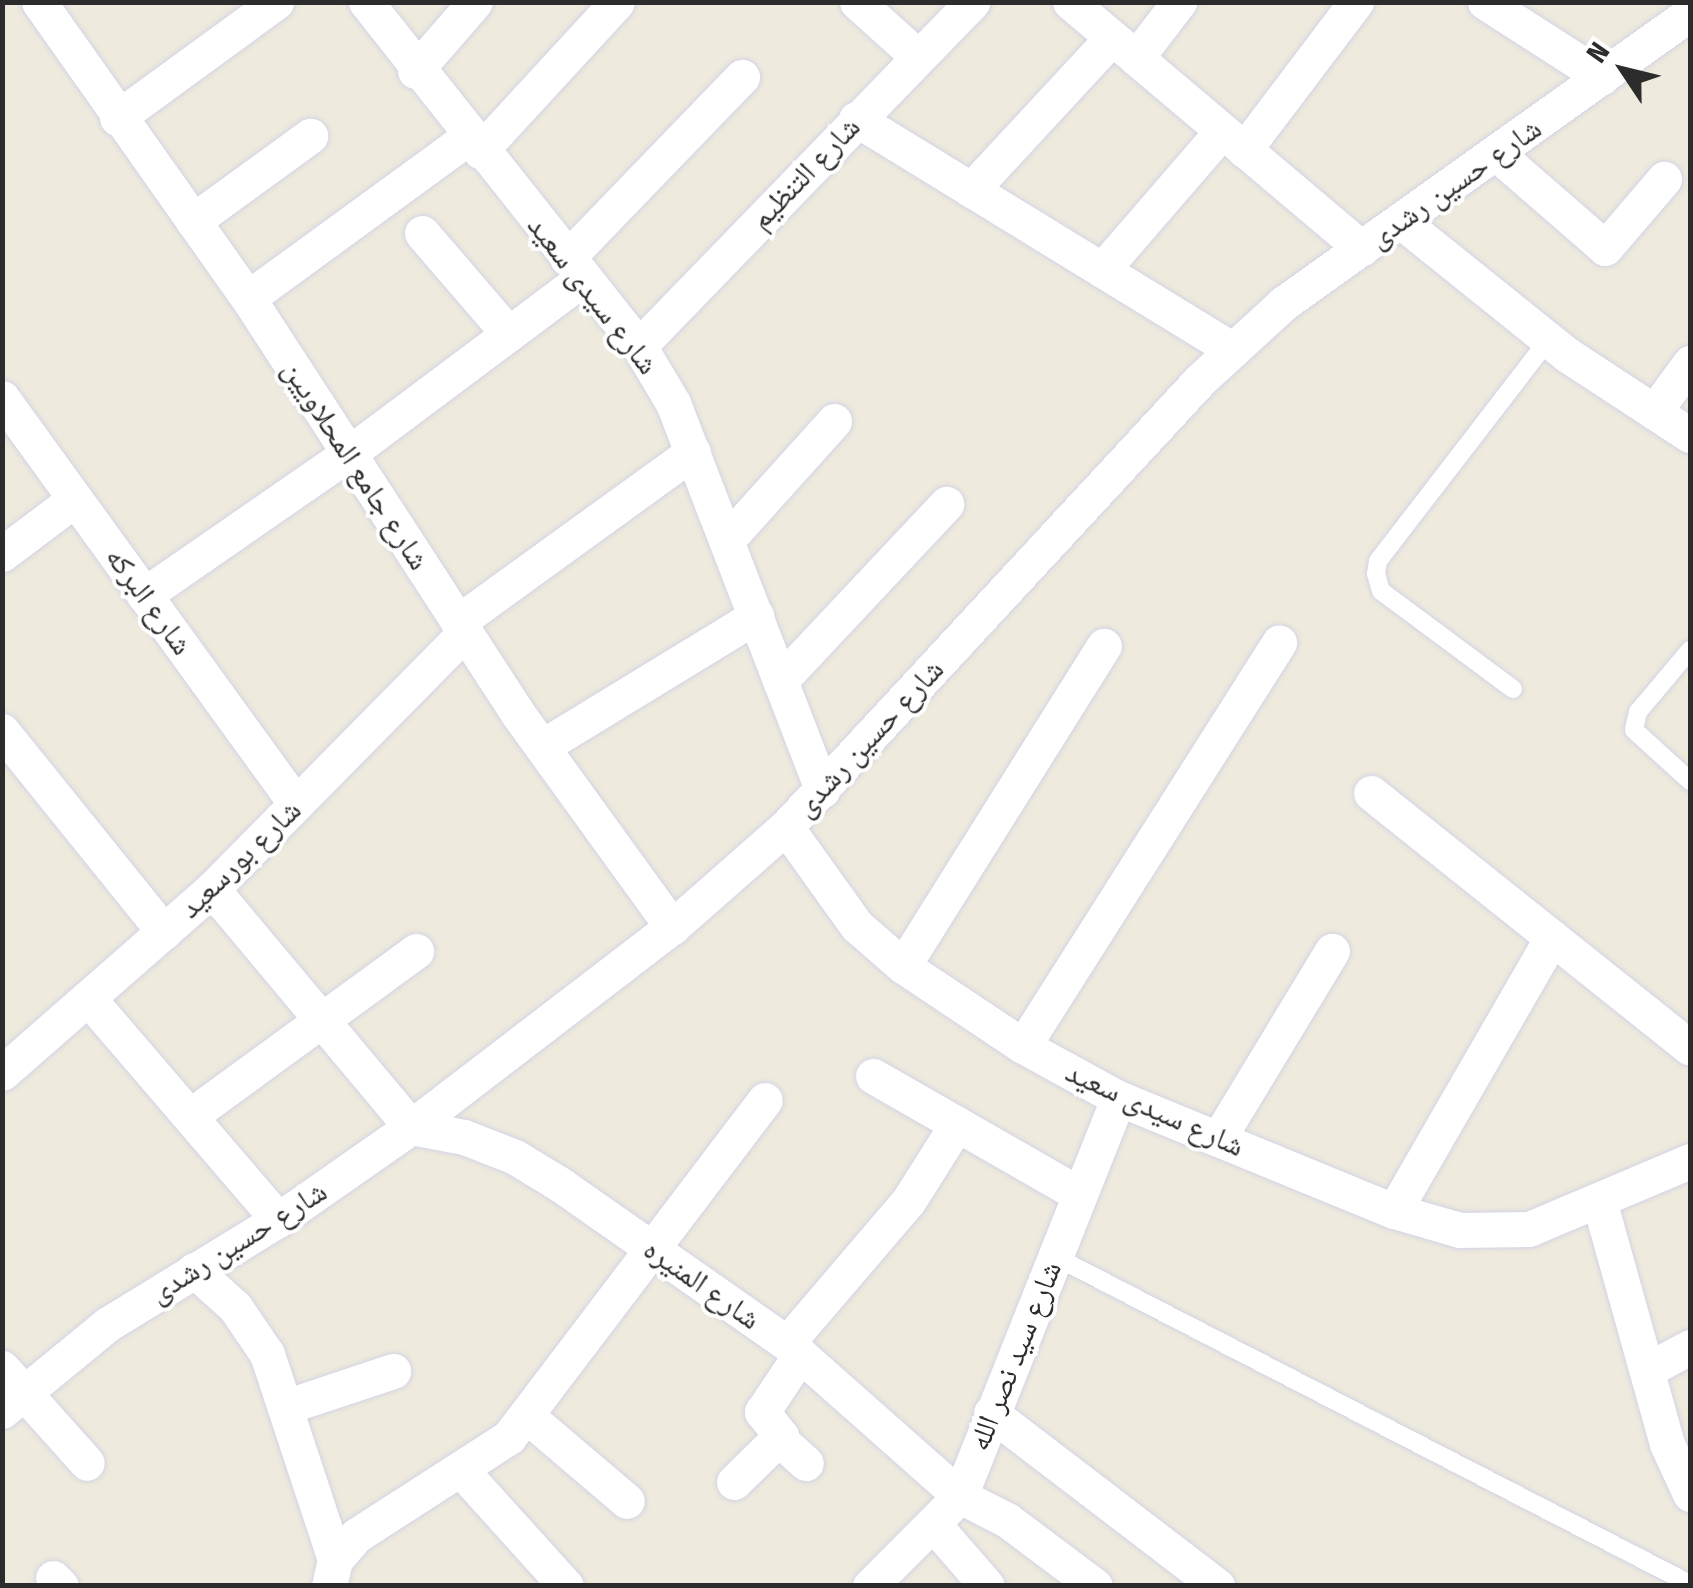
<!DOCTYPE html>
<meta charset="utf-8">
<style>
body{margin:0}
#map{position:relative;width:1693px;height:1588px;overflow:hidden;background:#eeeadd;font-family:"Fira Sans Condensed","Noto Naskh Arabic",sans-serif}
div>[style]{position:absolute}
.roads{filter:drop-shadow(0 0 2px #d3d3e5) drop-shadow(0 0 2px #d3d3e5)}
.lane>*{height:18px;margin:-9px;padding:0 9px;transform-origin:9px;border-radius:9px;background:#fff}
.street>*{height:35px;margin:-17.5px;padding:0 17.5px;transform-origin:17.5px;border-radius:17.5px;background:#fff}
span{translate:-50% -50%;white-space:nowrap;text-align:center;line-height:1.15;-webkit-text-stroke:8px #fff;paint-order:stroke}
.street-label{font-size:30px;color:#2c2c2c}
.frame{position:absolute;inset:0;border:5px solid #2c2c2c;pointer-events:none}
.north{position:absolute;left:1573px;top:20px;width:100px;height:100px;-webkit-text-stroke:8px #fff;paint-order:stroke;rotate:305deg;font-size:28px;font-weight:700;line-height:40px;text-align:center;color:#2c2c2c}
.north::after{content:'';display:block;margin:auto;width:35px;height:45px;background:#2c2c2c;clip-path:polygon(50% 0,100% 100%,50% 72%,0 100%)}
</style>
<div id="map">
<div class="roads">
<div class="lane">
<i style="left:1690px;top:650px;width:81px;rotate:130deg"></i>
<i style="left:1638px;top:712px;width:18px;rotate:103deg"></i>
<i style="left:1634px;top:730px;width:76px;rotate:42.3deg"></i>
<i style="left:1513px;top:689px;width:164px;rotate:-143.4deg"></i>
<i style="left:1381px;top:591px;width:18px;rotate:-106deg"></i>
<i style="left:1376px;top:574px;width:13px;rotate:-81deg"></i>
<i style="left:1378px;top:561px;width:279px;rotate:-52.4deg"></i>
<i style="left:1054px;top:1256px;width:716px;rotate:27.28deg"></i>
</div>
<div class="street">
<i style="left:39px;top:2px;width:362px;rotate:54.8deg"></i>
<i style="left:248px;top:298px;width:496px;rotate:57deg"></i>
<i style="left:518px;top:714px;width:263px;rotate:54.1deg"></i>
<i style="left:366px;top:2px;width:439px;rotate:51.6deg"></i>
<i style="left:639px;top:346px;width:66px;rotate:59.2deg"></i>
<i style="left:673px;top:403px;width:415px;rotate:68.9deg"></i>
<i style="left:857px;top:2px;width:82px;rotate:42deg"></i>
<i style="left:1070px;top:2px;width:382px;rotate:40.2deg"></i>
<i style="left:1485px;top:2px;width:139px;rotate:32.7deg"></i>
<i style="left:1136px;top:58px;width:71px;rotate:-52.5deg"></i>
<i style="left:415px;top:71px;width:91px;rotate:-49deg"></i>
<i style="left:117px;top:118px;width:197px;rotate:-36.1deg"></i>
<i style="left:856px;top:119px;width:442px;rotate:31.5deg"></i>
<i style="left:1244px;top:150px;width:186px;rotate:-52.9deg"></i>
<i style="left:480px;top:151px;width:202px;rotate:-47.4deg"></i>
<i style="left:1497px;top:154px;width:143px;rotate:41deg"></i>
<i style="left:1605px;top:248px;width:91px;rotate:-49.5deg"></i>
<i style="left:971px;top:190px;width:207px;rotate:-47.2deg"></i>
<i style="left:193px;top:221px;width:145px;rotate:-36deg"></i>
<i style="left:1402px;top:222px;width:211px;rotate:38.8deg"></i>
<i style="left:1566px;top:354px;width:148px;rotate:33.2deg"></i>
<i style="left:422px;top:233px;width:133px;rotate:49.3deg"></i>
<i style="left:567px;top:258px;width:252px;rotate:-46deg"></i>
<i style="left:1102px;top:270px;width:184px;rotate:-49.2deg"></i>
<i style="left:248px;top:298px;width:273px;rotate:-36.1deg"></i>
<i style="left:639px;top:346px;width:479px;rotate:-45.9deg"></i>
<i style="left:2px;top:398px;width:501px;rotate:54.09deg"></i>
<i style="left:1654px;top:412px;width:61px;rotate:-53.7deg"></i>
<i style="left:727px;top:540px;width:160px;rotate:-48deg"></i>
<i style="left:2px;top:554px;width:91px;rotate:-37deg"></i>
<i style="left:144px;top:595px;width:248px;rotate:-34.7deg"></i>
<i style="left:348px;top:454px;width:294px;rotate:-36.8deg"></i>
<i style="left:458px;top:622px;width:290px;rotate:-35.9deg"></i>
<i style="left:780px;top:681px;width:243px;rotate:-46.8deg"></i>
<i style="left:2px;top:731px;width:258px;rotate:51.1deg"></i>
<i style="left:543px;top:746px;width:250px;rotate:-31.4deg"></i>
<i style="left:1371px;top:793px;width:408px;rotate:38.6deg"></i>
<i style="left:786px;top:827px;width:122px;rotate:54.4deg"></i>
<i style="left:857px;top:926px;width:61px;rotate:41deg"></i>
<i style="left:903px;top:966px;width:144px;rotate:33.7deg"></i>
<i style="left:1023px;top:1046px;width:108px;rotate:28.7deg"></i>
<i style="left:1118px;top:1098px;width:298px;rotate:22.3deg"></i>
<i style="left:1394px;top:1211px;width:69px;rotate:16.1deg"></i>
<i style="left:1460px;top:1230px;width:69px;rotate:-0.8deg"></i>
<i style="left:1529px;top:1229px;width:175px;rotate:-22.9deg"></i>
<i style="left:212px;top:889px;width:310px;rotate:50.1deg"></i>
<i style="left:411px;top:1127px;width:54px;rotate:10.7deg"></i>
<i style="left:464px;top:1137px;width:55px;rotate:21.4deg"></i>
<i style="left:515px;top:1157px;width:54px;rotate:31.3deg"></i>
<i style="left:561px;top:1185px;width:276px;rotate:35deg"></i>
<i style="left:787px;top:1343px;width:231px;rotate:41.5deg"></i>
<i style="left:960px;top:1496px;width:53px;rotate:27.1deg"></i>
<i style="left:1007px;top:1520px;width:110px;rotate:36.9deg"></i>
<i style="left:903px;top:966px;width:378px;rotate:-57.9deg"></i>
<i style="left:88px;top:998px;width:292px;rotate:49.4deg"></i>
<i style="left:1023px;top:1046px;width:478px;rotate:-57.6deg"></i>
<i style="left:2px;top:1073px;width:279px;rotate:-41.2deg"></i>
<i style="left:212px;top:889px;width:361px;rotate:-45.4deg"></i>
<i style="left:873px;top:1076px;width:237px;rotate:29.8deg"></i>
<i style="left:190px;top:1116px;width:280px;rotate:-36.1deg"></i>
<i style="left:1218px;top:1139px;width:220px;rotate:-58.8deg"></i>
<i style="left:1600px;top:1204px;width:249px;rotate:74.4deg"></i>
<i style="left:1667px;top:1444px;width:55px;rotate:65.3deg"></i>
<i style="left:1394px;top:1211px;width:316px;rotate:-60deg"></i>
<i style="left:194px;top:1270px;width:55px;rotate:42.1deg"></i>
<i style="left:235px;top:1307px;width:57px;rotate:55.8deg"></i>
<i style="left:267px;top:1354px;width:217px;rotate:71.7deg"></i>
<i style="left:787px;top:1343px;width:188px;rotate:-49.5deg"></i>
<i style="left:909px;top:1200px;width:90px;rotate:-57.7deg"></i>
<i style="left:2px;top:1368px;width:127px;rotate:48.2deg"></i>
<i style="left:1647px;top:1370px;width:49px;rotate:-28.1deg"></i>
<i style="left:288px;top:1406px;width:111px;rotate:-18.4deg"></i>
<i style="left:2px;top:1411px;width:137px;rotate:-39.4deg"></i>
<i style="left:108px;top:1324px;width:199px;rotate:-31.5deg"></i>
<i style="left:278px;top:1220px;width:162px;rotate:-35deg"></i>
<i style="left:411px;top:1127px;width:329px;rotate:-37.5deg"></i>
<i style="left:672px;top:927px;width:152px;rotate:-41.3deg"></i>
<i style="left:786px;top:827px;width:609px;rotate:-47.19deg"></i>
<i style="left:1200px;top:380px;width:114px;rotate:-42.5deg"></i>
<i style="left:1284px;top:303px;width:499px;rotate:-35.5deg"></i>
<i style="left:991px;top:1413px;width:285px;rotate:37.4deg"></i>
<i style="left:527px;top:1416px;width:131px;rotate:40.4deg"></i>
<i style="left:779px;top:1439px;width:36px;rotate:42deg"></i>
<i style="left:462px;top:1471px;width:155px;rotate:47.9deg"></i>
<i style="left:734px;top:1482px;width:66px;rotate:-44.4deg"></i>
<i style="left:781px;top:1436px;width:31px;rotate:-128deg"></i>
<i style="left:762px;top:1412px;width:69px;rotate:-56.3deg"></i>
<i style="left:935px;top:1526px;width:79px;rotate:49.1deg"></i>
<i style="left:53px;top:1578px;width:11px;rotate:45deg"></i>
<i style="left:329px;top:1586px;width:27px;rotate:-77deg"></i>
<i style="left:335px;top:1560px;width:33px;rotate:-49deg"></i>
<i style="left:357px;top:1535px;width:181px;rotate:-32.8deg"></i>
<i style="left:509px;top:1437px;width:423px;rotate:-52.8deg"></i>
<i style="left:870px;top:1586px;width:127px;rotate:-45deg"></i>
<i style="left:960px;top:1496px;width:428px;rotate:-68.3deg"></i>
</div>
</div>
<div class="street-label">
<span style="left:805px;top:173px;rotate:-46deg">شارع التنظيم</span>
<span style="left:1455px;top:183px;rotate:-35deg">شارع حسين رشدى</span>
<span style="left:593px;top:295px;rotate:52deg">شارع سيدى سعيد</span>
<span style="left:356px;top:465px;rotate:57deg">شارع جامع المحلاويين</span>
<span style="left:149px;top:601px;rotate:54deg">شارع البركه</span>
<span style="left:869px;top:738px;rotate:-47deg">شارع حسين رشدى</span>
<span style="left:240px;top:859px;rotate:-44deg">شارع بورسعيد</span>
<span style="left:1155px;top:1109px;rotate:24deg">شارع سيدى سعيد</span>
<span style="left:238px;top:1242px;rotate:-32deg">شارع حسين رشدى</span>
<span style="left:702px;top:1284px;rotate:35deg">شارع المنيره</span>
<span style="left:1015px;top:1356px;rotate:-68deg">شارع سيد نصر الله</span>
</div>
<div class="frame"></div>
<div class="north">N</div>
</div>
